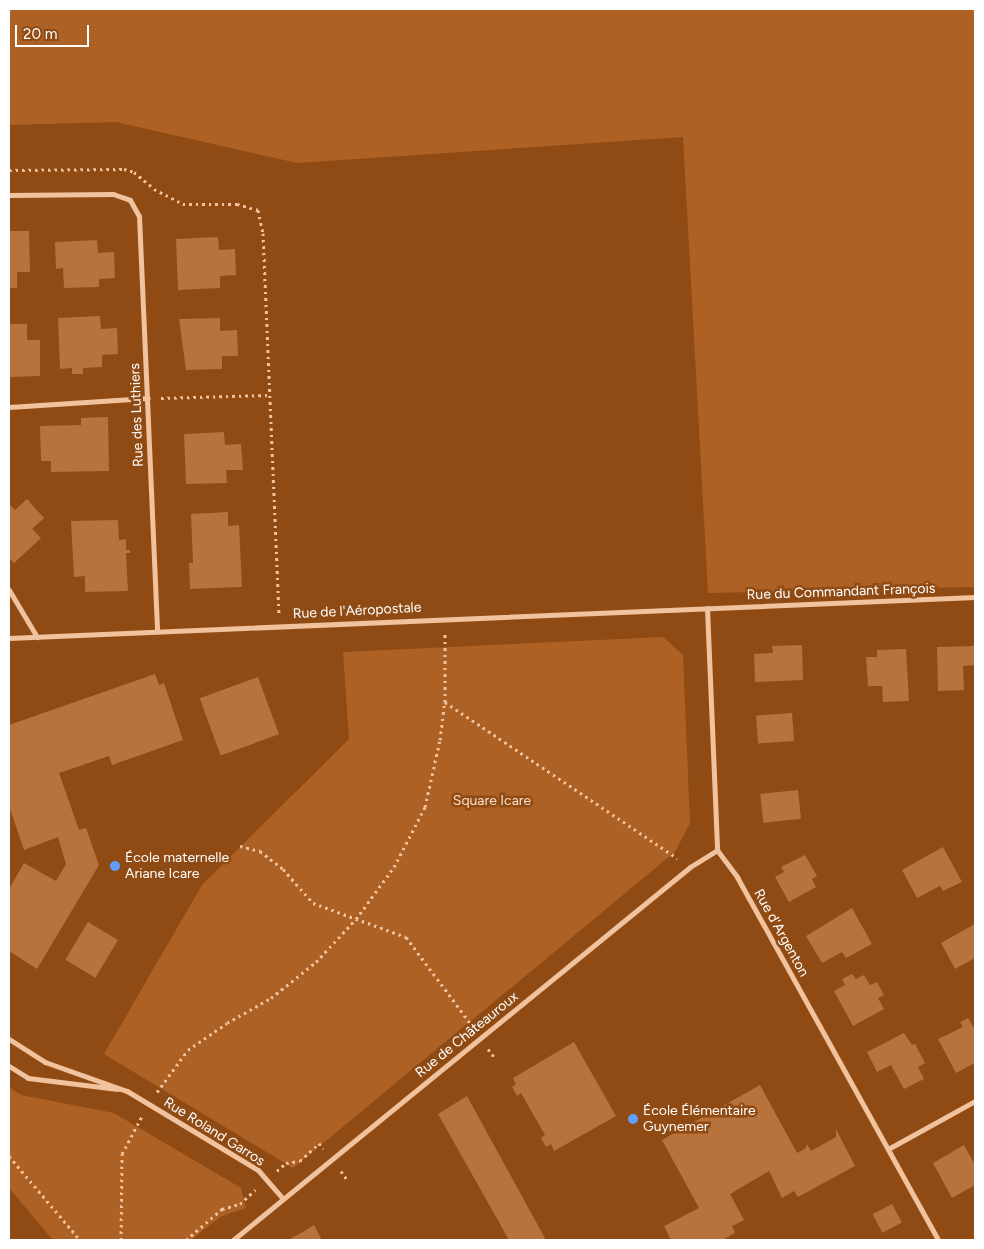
<!DOCTYPE html>
<meta charset="utf-8">
<style>
body{margin:0}
#map{position:relative;width:984px;height:1249px;overflow:hidden;background:#8f4b13;font-family:Figtree,sans-serif}
div>[style]{position:absolute}
.green>*{inset:0;background:#ae6125}
.building>*{inset:0;background:#b8723c;transform-origin:0 0}
.path>*{height:3px;margin-top:-1.5px;transform-origin:0;background:repeating-linear-gradient(90deg,#f1c29e 0 2.5px,transparent 0 6.5px)}
.minor>*{height:5px;margin:-2.5px;padding:0 2.5px;transform-origin:2.5px;border-radius:2.5px;background:#f1c29e}
.dots>*{width:14px;height:14px;translate:-50% -50%;box-sizing:border-box;border:2px solid #8f4b13;border-radius:50%}
span{translate:-50% -50%;white-space:nowrap;text-align:center;line-height:1.15;-webkit-text-stroke:5px #8f4b13;paint-order:stroke}
.street-label{font-size:14px;color:#fff}
.park-label{font-size:14px;color:#fcddc5}
.poi-label{font-size:14px;color:#fff}
.left{translate:0 -50%;text-align:left}
.frame{position:absolute;inset:0;border:10px solid #fff;pointer-events:none}
.scale{position:absolute;left:15px;top:25px;width:74px;height:22px;box-sizing:border-box;border:2px solid #fff;border-top:0;padding-left:6px;font-size:15px;line-height:18px;white-space:nowrap;color:#fff;-webkit-text-stroke:4px #8f4b13;paint-order:stroke}
</style>
<div id="map">
<div class="green">
<i style="clip-path:polygon(9px 9px,975px 9px,975px 587px,708px 593px,683px 137px,297px 163px,116px 122px,9px 125px)"></i>
<i style="clip-path:polygon(663px 637px,683px 655px,690px 823px,675px 852px,293px 1168px,104px 1054px,202px 885px,349px 739px,343px 652px)"></i>
<i style="clip-path:polygon(9px 1087px,21px 1095px,114px 1113px,241px 1188px,246px 1208px,220px 1217px,191px 1240px,53px 1240px,9px 1188px)"></i>
</div>
<div class="building">
<i style="clip-path:polygon(9px 231px,29px 231px,30px 272px,17px 272px,17px 288px,9px 288px)"></i>
<i style="clip-path:polygon(218px 237px,219px 250px,235px 249px,236px 275px,220px 276px,220px 288px,178px 290px,176px 239px)"></i>
<i style="clip-path:polygon(97px 240px,98px 253px,114px 252px,115px 278px,99px 279px,99px 287px,64px 288px,63px 268px,56px 269px,55px 242px)"></i>
<i style="clip-path:polygon(100px 316px,101px 329px,117px 328px,118px 354px,102px 355px,102px 367px,83px 368px,83px 374px,72px 374px,72px 368px,60px 369px,58px 318px)"></i>
<i style="clip-path:polygon(220px 318px,220px 331px,237px 330px,238px 356px,222px 356px,222px 369px,186px 370px,179px 319px)"></i>
<i style="clip-path:polygon(9px 324px,27px 324px,27px 340px,40px 340px,40px 376px,9px 377px)"></i>
<i style="clip-path:polygon(108px 417px,109px 471px,51px 472px,51px 461px,41px 461px,40px 426px,81px 425px,81px 418px)"></i>
<i style="clip-path:polygon(224px 432px,225px 445px,241px 444px,243px 470px,226px 470px,227px 483px,186px 484px,184px 434px)"></i>
<i style="clip-path:polygon(27px 499px,44px 518px,32px 529px,41px 538px,14px 563px,9px 558px,9px 504px,15px 510px)"></i>
<i style="clip-path:polygon(228px 512px,228px 526px,239px 525px,242px 587px,190px 589px,189px 563px,193px 563px,191px 514px)"></i>
<i style="clip-path:polygon(118px 520px,119px 540px,126px 539px,126px 550px,130px 550px,130px 553px,126px 553px,128px 591px,85px 592px,85px 576px,74px 577px,71px 521px)"></i>
<i style="clip-path:polygon(802px 645px,803px 680px,755px 682px,754px 654px,773px 653px,772px 646px)"></i>
<i style="clip-path:polygon(974px 646px,975px 665px,963px 666px,964px 690px,938px 691px,937px 647px)"></i>
<i style="clip-path:polygon(906px 649px,909px 701px,883px 702px,882px 686px,868px 686px,866px 657px,877px 657px,877px 650px)"></i>
<i style="clip-path:polygon(155px 674px,159px 685px,164px 683px,183px 740px,112px 765px,109px 756px,59px 773px,79px 830px,86px 828px,99px 865px,37px 969px,9px 951px,9px 889px,24px 863px,56px 881px,66px 864px,58px 837px,24px 850px,9px 806px,9px 725px)"></i>
<i style="left:258px;top:677px;width:61px;height:62px;rotate:70deg"></i>
<i style="left:792px;top:713px;width:28px;height:36px;rotate:86deg"></i>
<i style="left:798px;top:790px;width:29px;height:38px;rotate:84deg"></i>
<i style="clip-path:polygon(943px 847px,962px 882px,943px 891px,940px 886px,917px 898px,902px 870px)"></i>
<i style="clip-path:polygon(805px 855px,817px 876px,812px 879px,816px 887px,789px 902px,775px 877px,784px 872px,781px 867px)"></i>
<i style="clip-path:polygon(852px 908px,872px 944px,846px 958px,842px 952px,822px 963px,806px 936px)"></i>
<i style="left:88px;top:922px;width:35px;height:44px;rotate:31deg"></i>
<i style="clip-path:polygon(975px 924px,975px 958px,955px 969px,941px 943px)"></i>
<i style="clip-path:polygon(852px 974px,856px 979px,864px 975px,870px 985px,877px 982px,884px 995px,878px 998px,884px 1009px,853px 1026px,834px 991px,845px 985px,842px 979px)"></i>
<i style="clip-path:polygon(968px 1018px,975px 1030px,975px 1063px,956px 1073px,938px 1039px,963px 1027px,960px 1022px)"></i>
<i style="clip-path:polygon(904px 1033px,912px 1045px,915px 1044px,925px 1063px,918px 1067px,924px 1079px,904px 1089px,891px 1065px,877px 1072px,867px 1052px)"></i>
<i style="clip-path:polygon(574px 1042px,616px 1116px,554px 1151px,551px 1144px,546px 1147px,541px 1138px,545px 1135px,521px 1093px,517px 1096px,512px 1087px,516px 1084px,513px 1078px)"></i>
<i style="clip-path:polygon(760px 1085px,797px 1153px,805px 1149px,807px 1144px,811px 1151px,836px 1137px,836px 1129px,855px 1166px,798px 1197px,794px 1191px,782px 1198px,769px 1171px,730px 1194px,744px 1220px,732px 1226px,735px 1233px,722px 1240px,671px 1240px,664px 1226px,699px 1208px,662px 1140px)"></i>
<i style="clip-path:polygon(467px 1096px,546px 1240px,509px 1240px,438px 1114px)"></i>
<i style="clip-path:polygon(964px 1145px,975px 1165px,975px 1185px,952px 1198px,933px 1163px)"></i>
<i style="left:892px;top:1204px;width:21px;height:22px;rotate:62deg"></i>
<i style="clip-path:polygon(314px 1225px,322px 1240px,288px 1240px,301px 1233px)"></i>
</div>
<div class="path">
<i style="left:9px;top:170px;width:115px;rotate:-0.5deg"></i>
<i style="left:124px;top:169px;width:10px;rotate:17deg"></i>
<i style="left:134px;top:172px;width:26px;rotate:40deg"></i>
<i style="left:154px;top:189px;width:33px;rotate:27deg"></i>
<i style="left:183px;top:204px;width:54px"></i>
<i style="left:237px;top:204px;width:22px;rotate:16deg"></i>
<i style="left:258px;top:210px;width:24px;rotate:78deg"></i>
<i style="left:263px;top:233px;width:380px;rotate:87.6deg"></i>
<i style="left:161px;top:398px;width:109px;rotate:-1.6deg"></i>
<i style="left:445px;top:702px;width:280px;rotate:33.9deg"></i>
<i style="left:240px;top:846px;width:21px;rotate:14deg"></i>
<i style="left:260px;top:851px;width:29px;rotate:38deg"></i>
<i style="left:283px;top:869px;width:45px;rotate:48.6deg"></i>
<i style="left:313px;top:903px;width:99px;rotate:20.1deg"></i>
<i style="left:406px;top:937px;width:112px;rotate:53.3deg"></i>
<i style="left:488px;top:1049px;width:11px;rotate:52deg"></i>
<i style="left:157px;top:1092px;width:52px;rotate:-53.6deg"></i>
<i style="left:188px;top:1050px;width:47px;rotate:-34.7deg"></i>
<i style="left:227px;top:1023px;width:51px;rotate:-29.6deg"></i>
<i style="left:271px;top:998px;width:58px;rotate:-38.7deg"></i>
<i style="left:316px;top:962px;width:59px;rotate:-47.1deg"></i>
<i style="left:356px;top:919px;width:64px;rotate:-53.8deg"></i>
<i style="left:394px;top:867px;width:68px;rotate:-62.7deg"></i>
<i style="left:425px;top:807px;width:69px;rotate:-77.4deg"></i>
<i style="left:440px;top:740px;width:38px;rotate:-83deg"></i>
<i style="left:445px;top:702px;width:69px;rotate:-90deg"></i>
<i style="left:9px;top:1156px;width:110px;rotate:49.8deg"></i>
<i style="left:277px;top:1171px;width:12px;rotate:-42deg"></i>
<i style="left:286px;top:1163px;width:14px;rotate:-8deg"></i>
<i style="left:300px;top:1161px;width:26px;rotate:-43deg"></i>
<i style="left:319px;top:1143px;width:7px;rotate:56deg"></i>
<i style="left:341px;top:1171px;width:11px;rotate:56deg"></i>
<i style="left:121px;top:1240px;width:86px;rotate:-89.3deg"></i>
<i style="left:122px;top:1154px;width:43px;rotate:-62.2deg"></i>
<i style="left:186px;top:1240px;width:48px;rotate:-40.7deg"></i>
<i style="left:222px;top:1209px;width:19px;rotate:-16deg"></i>
<i style="left:240px;top:1204px;width:21px;rotate:-43deg"></i>
</div>
<div class="minor">
<i style="left:9px;top:195px;width:104px;rotate:-0.6deg"></i>
<i style="left:113px;top:194px;width:18px;rotate:19deg"></i>
<i style="left:130px;top:200px;width:18px;rotate:61deg"></i>
<i style="left:139px;top:216px;width:416px;rotate:87.5deg"></i>
<i style="left:9px;top:407px;width:139px;rotate:-3.7deg"></i>
<i style="left:9px;top:590px;width:55px;rotate:59.2deg"></i>
<i style="left:707px;top:608px;width:242px;rotate:87.6deg"></i>
<i style="left:717px;top:850px;width:34px;rotate:53deg"></i>
<i style="left:737px;top:877px;width:415px;rotate:61deg"></i>
<i style="left:9px;top:638px;width:967px;rotate:-2.43deg"></i>
<i style="left:9px;top:1039px;width:43px;rotate:32.6deg"></i>
<i style="left:45px;top:1062px;width:87px;rotate:19.5deg"></i>
<i style="left:127px;top:1091px;width:153px;rotate:31.1deg"></i>
<i style="left:258px;top:1170px;width:38px;rotate:49deg"></i>
<i style="left:9px;top:1066px;width:22px;rotate:32deg"></i>
<i style="left:28px;top:1078px;width:90px;rotate:7deg"></i>
<i style="left:888px;top:1149px;width:99px;rotate:-28.9deg"></i>
<i style="left:233px;top:1240px;width:590px;rotate:-39.22deg"></i>
<i style="left:690px;top:867px;width:32px;rotate:-32deg"></i>
</div>
<div class="dots">
<i style="left:115px;top:866px;background:#5e9fff"></i>
<i style="left:633px;top:1119px;background:#5e9fff"></i>
</div>
<div class="street-label">
<span style="left:137px;top:415px;rotate:-92deg">Rue des Luthiers</span>
<span style="left:841px;top:592px;rotate:-2deg">Rue du Commandant François</span>
<span style="left:357px;top:611px;rotate:-3deg">Rue de l'Aéropostale</span>
<span style="left:781px;top:933px;rotate:61deg">Rue d'Argenton</span>
<span style="left:467px;top:1035px;rotate:-39deg">Rue de Châteauroux</span>
<span style="left:214px;top:1132px;rotate:32deg">Rue Roland Garros</span>
</div>
<div class="park-label">
<span style="left:492px;top:801px">Square Icare</span>
</div>
<div class="poi-label">
<span class="left" style="left:125px;top:866px">École maternelle<br>Ariane Icare</span>
<span class="left" style="left:643px;top:1119px">École Élémentaire<br>Guynemer</span>
</div>
<div class="frame"></div>
<div class="scale">20 m</div>
</div>
